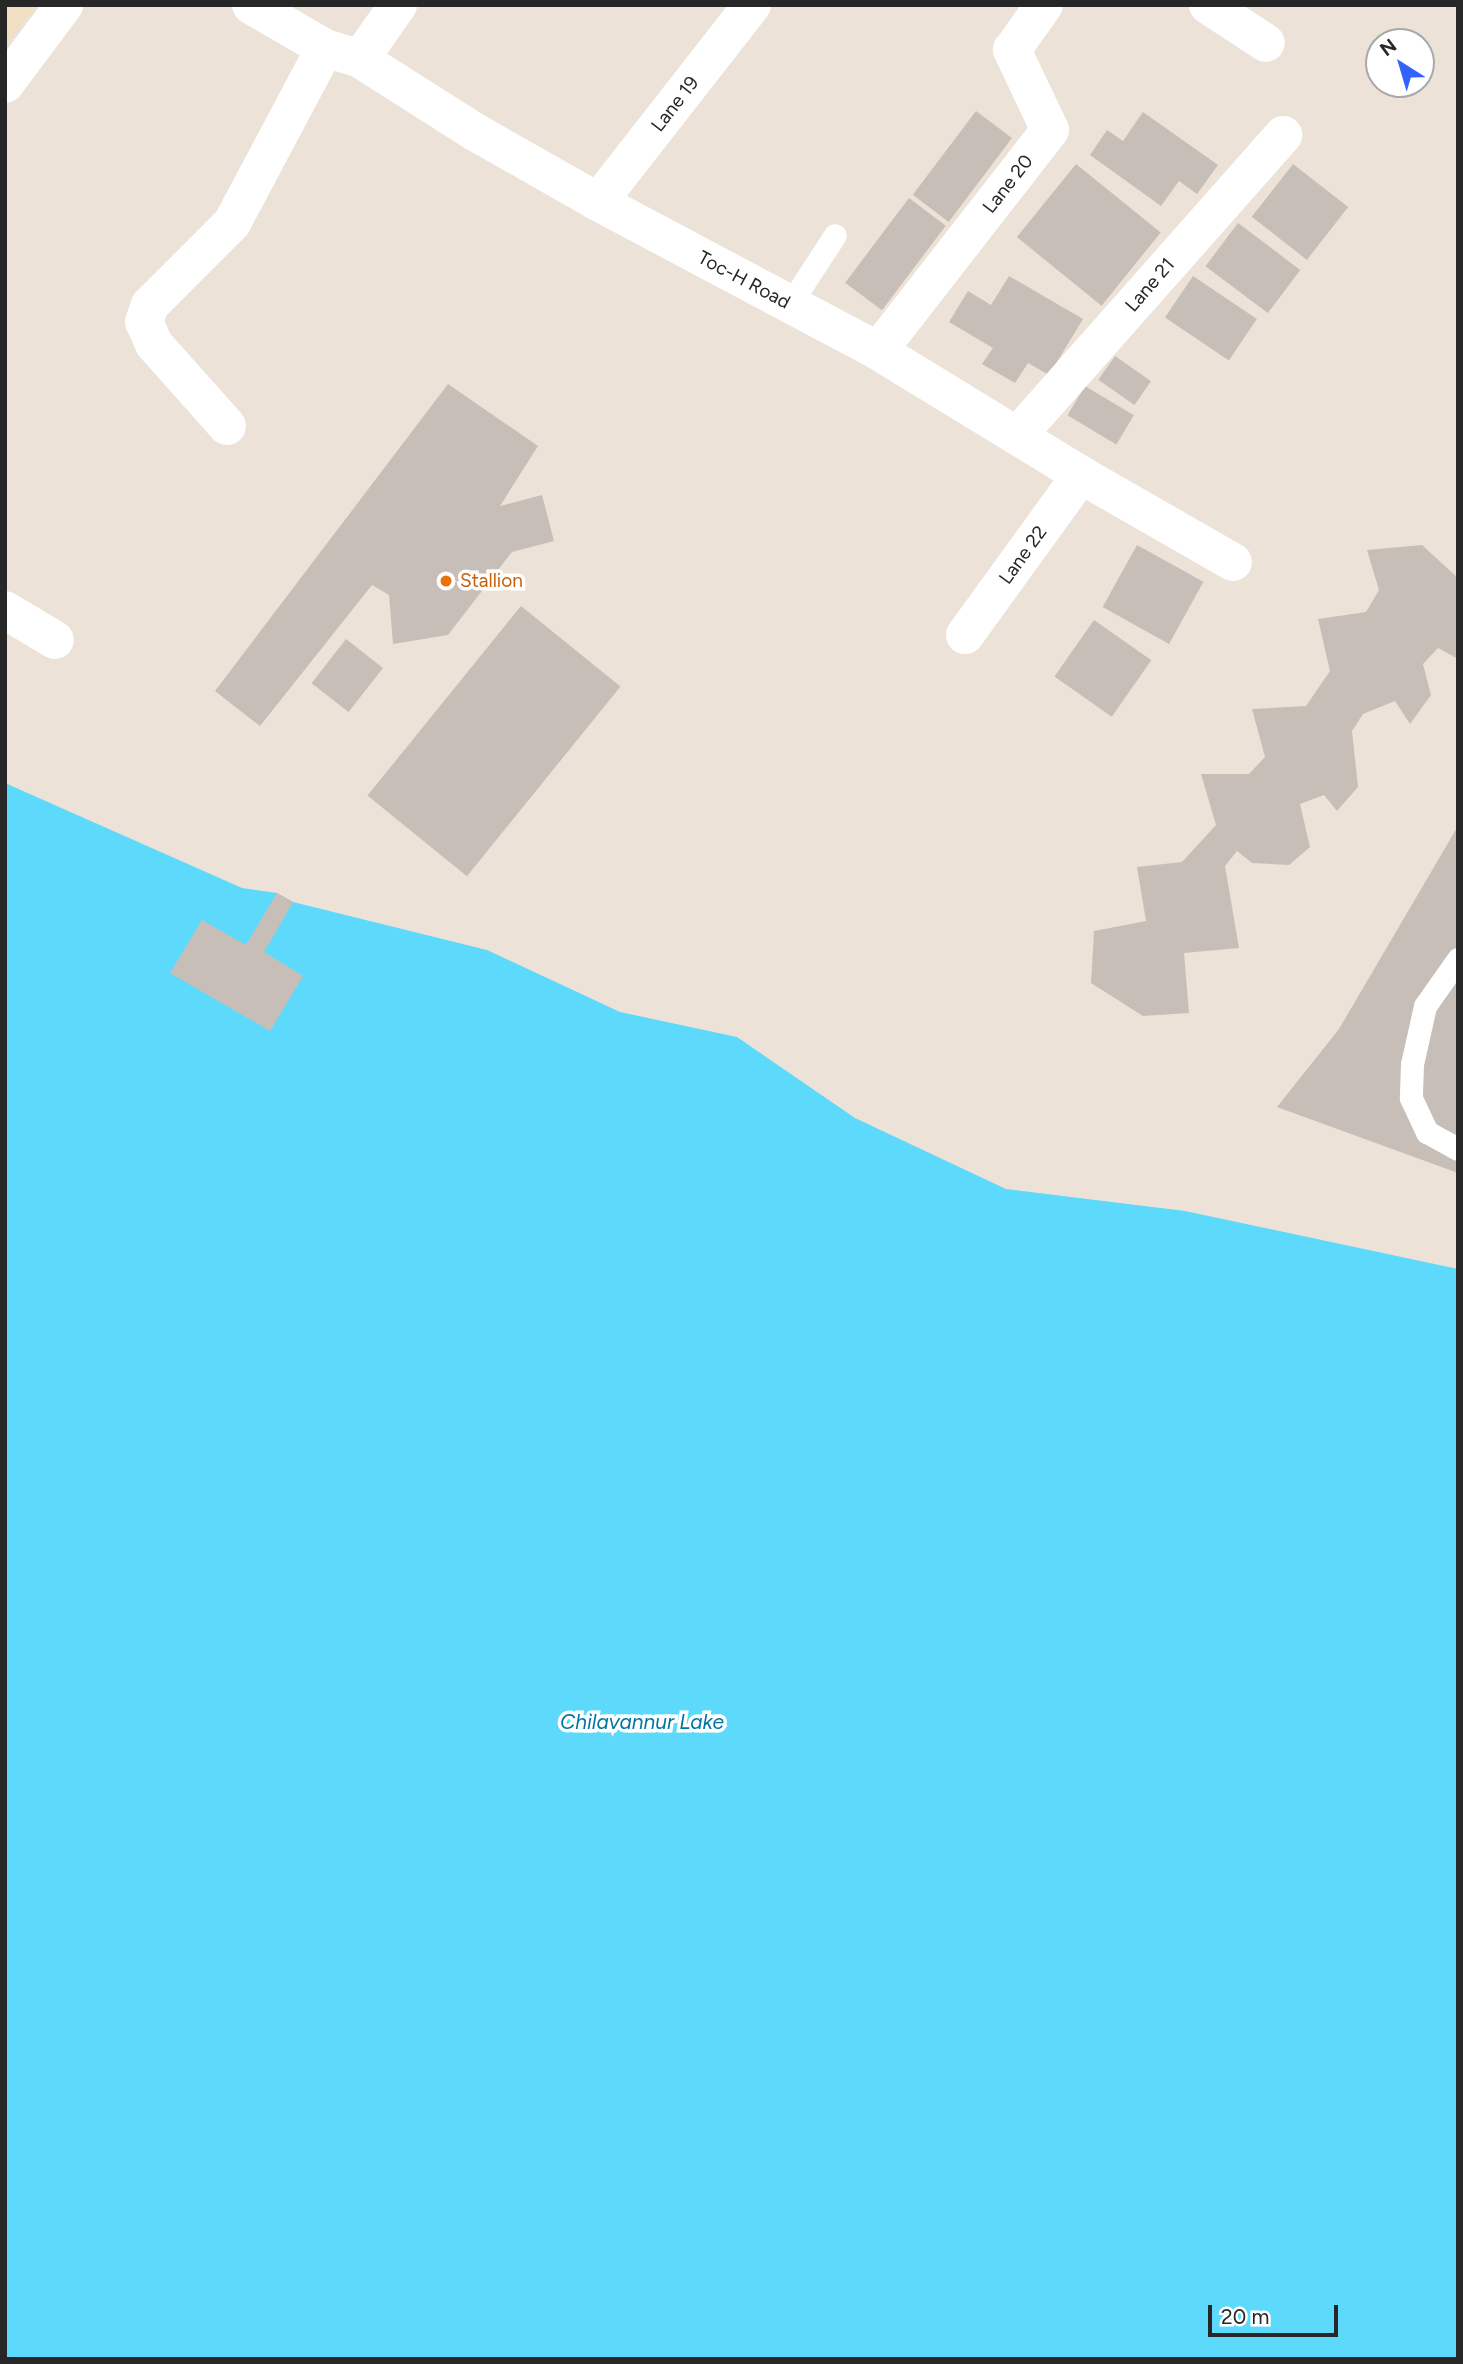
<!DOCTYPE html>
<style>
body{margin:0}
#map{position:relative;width:1463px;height:2364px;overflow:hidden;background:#ece2d7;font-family:Figtree,sans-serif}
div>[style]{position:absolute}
.education>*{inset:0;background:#f0dfc3}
.water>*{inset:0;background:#5ddafb}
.building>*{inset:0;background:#c7bfb7;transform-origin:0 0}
.service>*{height:23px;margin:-11.5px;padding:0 11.5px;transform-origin:11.5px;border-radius:11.5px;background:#fff}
.minor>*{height:38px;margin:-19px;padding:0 19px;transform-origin:19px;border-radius:19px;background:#fff}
.dots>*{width:19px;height:19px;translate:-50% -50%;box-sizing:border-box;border:4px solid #fff;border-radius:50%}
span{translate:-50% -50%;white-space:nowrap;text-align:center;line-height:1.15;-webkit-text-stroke:7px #fff;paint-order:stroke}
.street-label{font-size:19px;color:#272727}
.food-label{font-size:19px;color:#c56008}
.left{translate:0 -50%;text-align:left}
.water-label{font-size:21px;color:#0074a3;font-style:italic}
.frame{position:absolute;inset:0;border:7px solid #272727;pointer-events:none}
.north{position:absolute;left:1365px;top:28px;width:70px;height:70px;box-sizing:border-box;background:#fff;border:2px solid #a9a9a9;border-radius:50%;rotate:323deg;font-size:19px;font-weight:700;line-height:28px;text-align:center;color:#272727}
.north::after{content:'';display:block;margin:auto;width:24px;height:32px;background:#3163ff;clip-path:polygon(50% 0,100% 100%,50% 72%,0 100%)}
.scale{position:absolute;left:1208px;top:2305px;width:130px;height:32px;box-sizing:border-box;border:4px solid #272727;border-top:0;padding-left:9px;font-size:21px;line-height:24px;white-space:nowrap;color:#272727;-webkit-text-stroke:5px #fff;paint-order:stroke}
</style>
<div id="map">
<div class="education">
<i style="clip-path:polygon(5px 5px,37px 5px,5px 47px)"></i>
</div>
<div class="water">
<i style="clip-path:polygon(5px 783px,242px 888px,277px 893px,293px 902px,487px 950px,620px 1012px,737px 1037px,855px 1118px,1006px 1189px,1185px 1211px,1458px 1269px,1458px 2359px,5px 2359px)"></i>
</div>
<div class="building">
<i style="left:976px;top:111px;width:45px;height:105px;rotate:37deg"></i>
<i style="clip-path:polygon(1143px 112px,1218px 165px,1197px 194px,1179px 181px,1161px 206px,1090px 155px,1107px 130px,1123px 141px)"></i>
<i style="left:1076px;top:164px;width:109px;height:94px;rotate:39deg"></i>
<i style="left:1293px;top:164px;width:70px;height:67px;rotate:38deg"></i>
<i style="left:909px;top:198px;width:46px;height:106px;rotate:37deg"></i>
<i style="left:1238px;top:223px;width:78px;height:54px;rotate:37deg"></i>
<i style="clip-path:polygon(1009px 276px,1083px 319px,1049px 375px,1028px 363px,1015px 383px,982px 364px,993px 348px,949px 322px,968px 291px,991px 305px)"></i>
<i style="left:1193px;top:276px;width:77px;height:50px;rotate:34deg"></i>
<i style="left:1115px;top:356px;width:44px;height:29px;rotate:35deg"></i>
<i style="clip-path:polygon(448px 384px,538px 446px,500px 506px,542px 495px,554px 541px,512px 552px,448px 635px,393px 644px,389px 595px,372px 585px,260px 726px,215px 691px)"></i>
<i style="left:1085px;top:386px;width:57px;height:34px;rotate:31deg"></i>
<i style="left:1137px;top:545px;width:76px;height:71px;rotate:29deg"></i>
<i style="clip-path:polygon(1422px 545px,1458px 578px,1458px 659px,1438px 648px,1423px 664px,1431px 695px,1410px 724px,1395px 701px,1363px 714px,1352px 731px,1358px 787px,1337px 811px,1324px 795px,1300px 804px,1310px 847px,1289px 865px,1252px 863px,1237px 851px,1225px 866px,1239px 948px,1184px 953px,1189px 1013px,1143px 1016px,1091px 983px,1094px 931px,1146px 921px,1137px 867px,1182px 862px,1216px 825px,1201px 774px,1249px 774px,1265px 757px,1252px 709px,1306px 706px,1330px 671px,1318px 619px,1366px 612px,1379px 590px,1367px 550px)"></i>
<i style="left:521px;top:606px;width:128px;height:244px;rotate:39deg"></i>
<i style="left:1094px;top:620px;width:70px;height:69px;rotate:35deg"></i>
<i style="left:346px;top:639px;width:47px;height:56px;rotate:38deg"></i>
<i style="clip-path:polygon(1458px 826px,1458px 1173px,1277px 1107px,1339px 1029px)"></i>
<i style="clip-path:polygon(277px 893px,293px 902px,264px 952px,303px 976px,270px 1031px,170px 973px,202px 920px,246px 945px)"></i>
</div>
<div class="service">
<i style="left:790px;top:304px;width:82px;rotate:-56.9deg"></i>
<i style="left:1458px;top:959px;width:57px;rotate:125.1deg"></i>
<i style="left:1425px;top:1006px;width:59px;rotate:102.6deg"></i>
<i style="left:1412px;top:1064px;width:34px;rotate:92deg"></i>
<i style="left:1411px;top:1098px;width:38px;rotate:65deg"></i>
<i style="left:1427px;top:1132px;width:35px;rotate:29deg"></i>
</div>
<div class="minor">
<i style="left:251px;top:5px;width:86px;rotate:30.2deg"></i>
<i style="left:325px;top:48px;width:37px;rotate:17deg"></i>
<i style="left:360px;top:59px;width:136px;rotate:32.4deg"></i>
<i style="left:475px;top:132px;width:142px;rotate:29.6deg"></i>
<i style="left:598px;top:202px;width:317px;rotate:28deg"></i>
<i style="left:878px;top:351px;width:238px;rotate:31.4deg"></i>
<i style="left:1081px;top:475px;width:175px;rotate:29.8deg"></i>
<i style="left:1208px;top:5px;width:69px;rotate:33.2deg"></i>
<i style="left:360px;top:59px;width:66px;rotate:-54.9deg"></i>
<i style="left:5px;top:84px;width:99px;rotate:-53.2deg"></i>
<i style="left:598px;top:202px;width:250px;rotate:-52deg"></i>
<i style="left:878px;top:351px;width:280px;rotate:-52.1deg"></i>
<i style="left:1050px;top:130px;width:89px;rotate:-115.4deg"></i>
<i style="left:1012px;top:50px;width:55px;rotate:-54.6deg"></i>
<i style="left:227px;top:426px;width:110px;rotate:-131.7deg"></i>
<i style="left:154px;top:344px;width:24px;rotate:-114deg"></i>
<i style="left:144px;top:322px;width:18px;rotate:-71deg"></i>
<i style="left:150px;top:305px;width:116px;rotate:-45deg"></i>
<i style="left:232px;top:223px;width:198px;rotate:-62deg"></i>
<i style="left:1017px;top:436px;width:402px;rotate:-48.5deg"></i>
<i style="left:5px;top:610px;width:58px;rotate:31deg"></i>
<i style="left:965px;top:635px;width:198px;rotate:-54.1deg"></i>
</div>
<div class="dots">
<i style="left:446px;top:581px;background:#e8710a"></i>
</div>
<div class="street-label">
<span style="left:675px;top:104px;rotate:-52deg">Lane 19</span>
<span style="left:1008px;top:184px;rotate:-52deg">Lane 20</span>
<span style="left:744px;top:280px;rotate:28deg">Toc-H Road</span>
<span style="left:1150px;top:285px;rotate:-49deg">Lane 21</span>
<span style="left:1023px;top:555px;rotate:-54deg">Lane 22</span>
</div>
<div class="food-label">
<span class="left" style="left:460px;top:581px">Stallion</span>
</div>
<div class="water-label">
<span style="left:642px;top:1722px">Chilavannur Lake</span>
</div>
<div class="frame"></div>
<div class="north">N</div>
<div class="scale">20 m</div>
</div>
